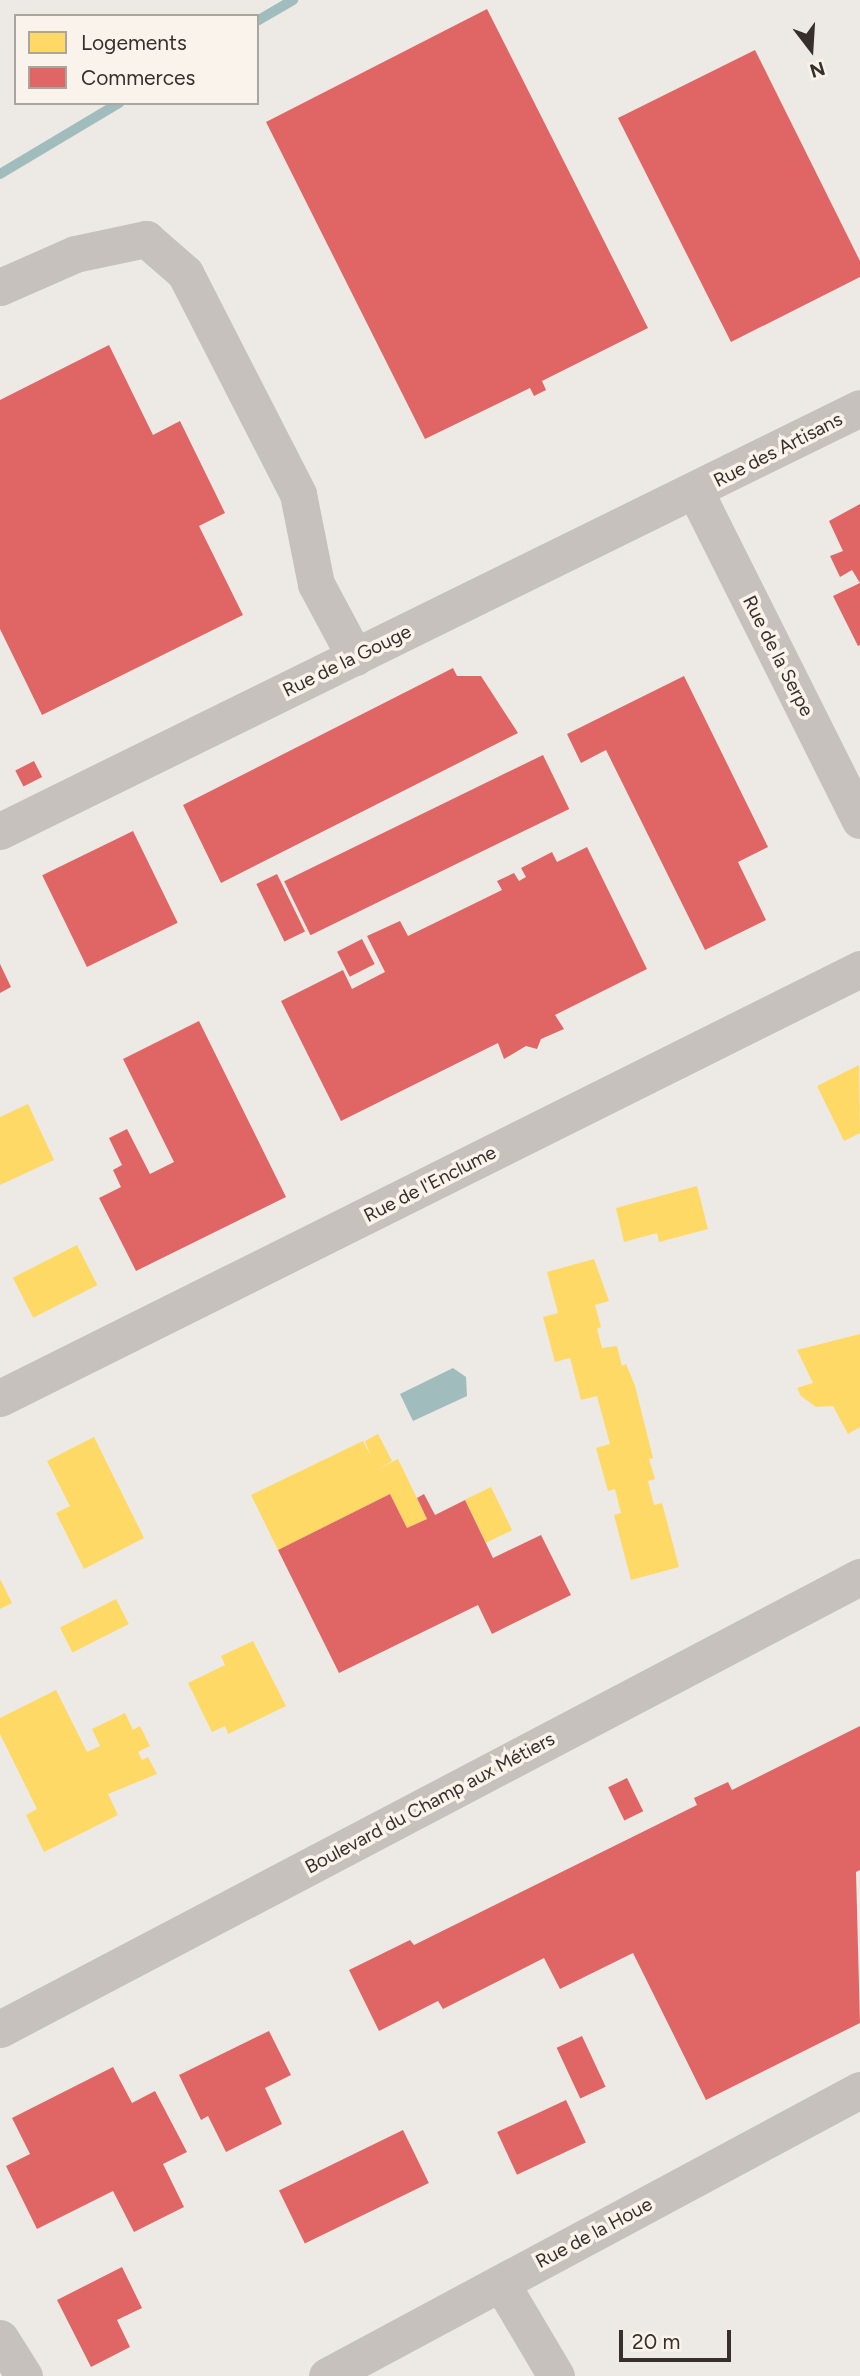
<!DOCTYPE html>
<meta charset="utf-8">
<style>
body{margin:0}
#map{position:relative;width:860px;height:2376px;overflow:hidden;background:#ede9e4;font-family:Figtree,sans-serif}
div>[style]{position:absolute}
.water>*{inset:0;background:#a1bcbd}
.homes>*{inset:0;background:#ffd966;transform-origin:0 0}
.shops>*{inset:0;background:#e06666;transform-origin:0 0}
.stream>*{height:10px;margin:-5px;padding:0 5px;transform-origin:5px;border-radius:5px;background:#a1bcbd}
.minor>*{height:37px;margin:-18.5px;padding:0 18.5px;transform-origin:18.5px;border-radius:18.5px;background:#c6c1bc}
span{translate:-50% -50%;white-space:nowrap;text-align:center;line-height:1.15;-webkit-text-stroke:7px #f9f3ec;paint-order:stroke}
.street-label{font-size:19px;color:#372f2b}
.legend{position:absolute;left:14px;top:14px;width:245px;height:91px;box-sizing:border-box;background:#f9f3ec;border:2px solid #aba59f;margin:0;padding:9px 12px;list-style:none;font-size:21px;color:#372f2b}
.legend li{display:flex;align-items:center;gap:14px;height:35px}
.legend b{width:35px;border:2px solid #aba59f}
.north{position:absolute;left:776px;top:14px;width:70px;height:70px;-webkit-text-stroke:5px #f9f3ec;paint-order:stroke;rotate:163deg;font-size:19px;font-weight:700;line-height:28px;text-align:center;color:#372f2b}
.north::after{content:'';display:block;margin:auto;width:24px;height:32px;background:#372f2b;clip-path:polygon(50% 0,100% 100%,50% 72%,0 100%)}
.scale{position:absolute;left:619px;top:2330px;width:112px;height:32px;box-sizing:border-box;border:4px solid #372f2b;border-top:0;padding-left:9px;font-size:21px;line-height:24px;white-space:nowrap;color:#372f2b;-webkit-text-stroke:5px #f9f3ec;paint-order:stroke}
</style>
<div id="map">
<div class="water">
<i style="clip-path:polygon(453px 1368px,466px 1377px,467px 1396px,413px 1421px,400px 1394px)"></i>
</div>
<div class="homes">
<i style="clip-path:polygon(859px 1065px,860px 1133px,844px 1141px,817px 1086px)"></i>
<i style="clip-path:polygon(28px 1104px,54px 1160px,0 1185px,0 1117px)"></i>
<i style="clip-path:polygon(697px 1186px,708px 1229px,659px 1242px,657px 1233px,624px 1242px,616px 1208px)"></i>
<i style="left:77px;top:1245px;width:45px;height:72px;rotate:63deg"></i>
<i style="clip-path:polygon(594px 1259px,609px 1301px,595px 1305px,601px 1327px,597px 1329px,602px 1348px,617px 1346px,622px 1366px,626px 1364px,635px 1386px,653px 1458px,649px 1459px,655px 1479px,648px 1481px,654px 1505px,662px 1503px,679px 1567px,631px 1580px,614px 1515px,621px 1513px,615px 1489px,608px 1491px,596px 1448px,610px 1444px,597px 1396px,581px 1400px,570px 1358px,555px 1362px,543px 1317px,558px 1313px,547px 1272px)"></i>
<i style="clip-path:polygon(860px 1334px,860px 1427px,848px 1434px,833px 1406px,816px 1407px,801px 1396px,797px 1388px,813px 1383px,797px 1350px)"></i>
<i style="clip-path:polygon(378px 1434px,392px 1461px,378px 1469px,398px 1459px,427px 1519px,407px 1528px,390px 1494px,278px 1550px,251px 1495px,363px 1441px,371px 1456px,365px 1441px)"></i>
<i style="clip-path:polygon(94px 1437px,144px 1538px,84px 1569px,56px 1513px,70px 1506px,47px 1461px)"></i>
<i style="left:491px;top:1487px;width:48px;height:29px;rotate:64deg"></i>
<i style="clip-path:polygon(0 1579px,12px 1603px,0 1609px)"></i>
<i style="left:116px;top:1599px;width:28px;height:63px;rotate:63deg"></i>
<i style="clip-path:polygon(253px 1641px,286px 1706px,228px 1734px,225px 1726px,212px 1732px,188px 1683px,225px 1665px,221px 1656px)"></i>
<i style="clip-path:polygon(56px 1690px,87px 1752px,100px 1746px,92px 1729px,125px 1713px,133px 1730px,140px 1726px,150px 1746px,138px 1752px,142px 1760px,148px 1757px,157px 1774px,108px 1794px,118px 1815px,44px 1852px,26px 1815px,37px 1809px,0 1734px,0 1718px)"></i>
</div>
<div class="shops">
<i style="clip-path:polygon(487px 9px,648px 328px,542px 381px,546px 390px,534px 396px,530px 388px,425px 439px,266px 122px)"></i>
<i style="clip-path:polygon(755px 50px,860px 261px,860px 277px,731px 342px,618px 118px)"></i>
<i style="clip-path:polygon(109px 345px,153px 435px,180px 421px,225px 513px,199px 526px,243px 615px,42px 715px,0 629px,0 400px)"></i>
<i style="clip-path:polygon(860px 504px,860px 645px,858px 646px,833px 596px,860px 583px,852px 570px,840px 577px,830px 556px,843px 551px,829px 521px)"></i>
<i style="clip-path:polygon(453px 668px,457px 676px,481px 676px,518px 733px,221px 883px,183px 805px)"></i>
<i style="clip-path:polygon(684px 676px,768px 847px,738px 862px,766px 920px,705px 950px,606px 750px,581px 763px,567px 734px)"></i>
<i style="left:543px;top:755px;width:60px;height:288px;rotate:64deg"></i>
<i style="left:34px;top:761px;width:18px;height:21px;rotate:63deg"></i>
<i style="left:133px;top:831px;width:102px;height:101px;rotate:64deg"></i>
<i style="clip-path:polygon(587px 847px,647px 969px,555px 1015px,564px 1029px,541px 1039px,537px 1049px,526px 1046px,504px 1059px,498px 1043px,341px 1121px,281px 1001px,343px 970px,352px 989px,385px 972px,367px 936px,400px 921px,408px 936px,502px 890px,497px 881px,514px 873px,519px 881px,526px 877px,521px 868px,552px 852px,557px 862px)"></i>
<i style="left:277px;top:874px;width:64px;height:23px;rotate:64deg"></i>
<i style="left:362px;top:939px;width:28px;height:28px;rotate:63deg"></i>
<i style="clip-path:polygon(0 964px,11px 987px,0 993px)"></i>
<i style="clip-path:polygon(199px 1021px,286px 1197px,136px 1271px,99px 1198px,121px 1187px,113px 1170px,122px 1165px,109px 1138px,127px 1129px,150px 1174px,174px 1162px,123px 1059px)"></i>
<i style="clip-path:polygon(390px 1494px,407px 1528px,427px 1519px,417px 1498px,424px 1494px,435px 1515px,465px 1500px,493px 1558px,541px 1535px,571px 1595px,492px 1634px,478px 1605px,339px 1673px,278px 1550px)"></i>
<i style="clip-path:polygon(860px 1726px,860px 1870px,856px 1872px,860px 2023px,706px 2100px,633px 1953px,560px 1989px,544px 1958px,443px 2009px,438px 2001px,379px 2031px,349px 1970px,410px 1940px,414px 1945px,697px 1805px,694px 1798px,728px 1782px,732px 1790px)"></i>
<i style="left:627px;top:1778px;width:37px;height:21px;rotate:64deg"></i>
<i style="clip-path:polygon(269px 2031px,291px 2075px,265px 2088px,282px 2124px,226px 2152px,208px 2116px,201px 2120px,179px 2075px)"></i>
<i style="left:582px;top:2036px;width:56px;height:28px;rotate:65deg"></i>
<i style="clip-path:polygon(113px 2067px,132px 2103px,155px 2091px,187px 2152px,163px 2164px,184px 2207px,134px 2232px,113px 2191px,37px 2229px,6px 2166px,30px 2154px,12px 2118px)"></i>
<i style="left:566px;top:2100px;width:47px;height:76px;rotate:65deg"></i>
<i style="left:403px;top:2130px;width:59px;height:138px;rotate:64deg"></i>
<i style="clip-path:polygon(122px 2267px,142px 2308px,117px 2320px,130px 2347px,91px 2367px,57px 2300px)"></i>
</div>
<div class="stream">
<i style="left:257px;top:21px;width:42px;rotate:-30.3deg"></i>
<i style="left:0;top:174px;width:139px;rotate:-30.8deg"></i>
</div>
<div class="minor">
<i style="left:0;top:287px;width:82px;rotate:-23.7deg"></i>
<i style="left:75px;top:254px;width:73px;rotate:-11.9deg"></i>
<i style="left:146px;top:239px;width:52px;rotate:41.1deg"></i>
<i style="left:185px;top:273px;width:248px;rotate:62.9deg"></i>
<i style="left:298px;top:494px;width:92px;rotate:78.7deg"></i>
<i style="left:316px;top:584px;width:83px;rotate:61.9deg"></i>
<i style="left:695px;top:491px;width:368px;rotate:63.4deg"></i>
<i style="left:0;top:831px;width:958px;rotate:-26.19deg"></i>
<i style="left:0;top:1398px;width:961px;rotate:-26.51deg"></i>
<i style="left:0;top:2029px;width:972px;rotate:-27.73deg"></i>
<i style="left:501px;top:2283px;width:108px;rotate:59.4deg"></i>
<i style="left:0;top:2338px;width:45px;rotate:57.7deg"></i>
<i style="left:327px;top:2376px;width:605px;rotate:-28.22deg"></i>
</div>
<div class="street-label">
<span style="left:778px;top:450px;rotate:-27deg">Rue des Artisans</span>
<span style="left:778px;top:656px;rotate:63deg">Rue de la Serpe</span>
<span style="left:347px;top:661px;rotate:-26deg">Rue de la Gouge</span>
<span style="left:430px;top:1184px;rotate:-27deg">Rue de l'Enclume</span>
<span style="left:430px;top:1803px;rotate:-28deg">Boulevard du Champ aux Métiers</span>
<span style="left:594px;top:2233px;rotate:-28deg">Rue de la Houe</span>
</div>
<ul class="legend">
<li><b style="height:19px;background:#ffd966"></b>Logements</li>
<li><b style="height:19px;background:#e06666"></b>Commerces</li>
</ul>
<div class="north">N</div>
<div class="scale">20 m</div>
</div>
